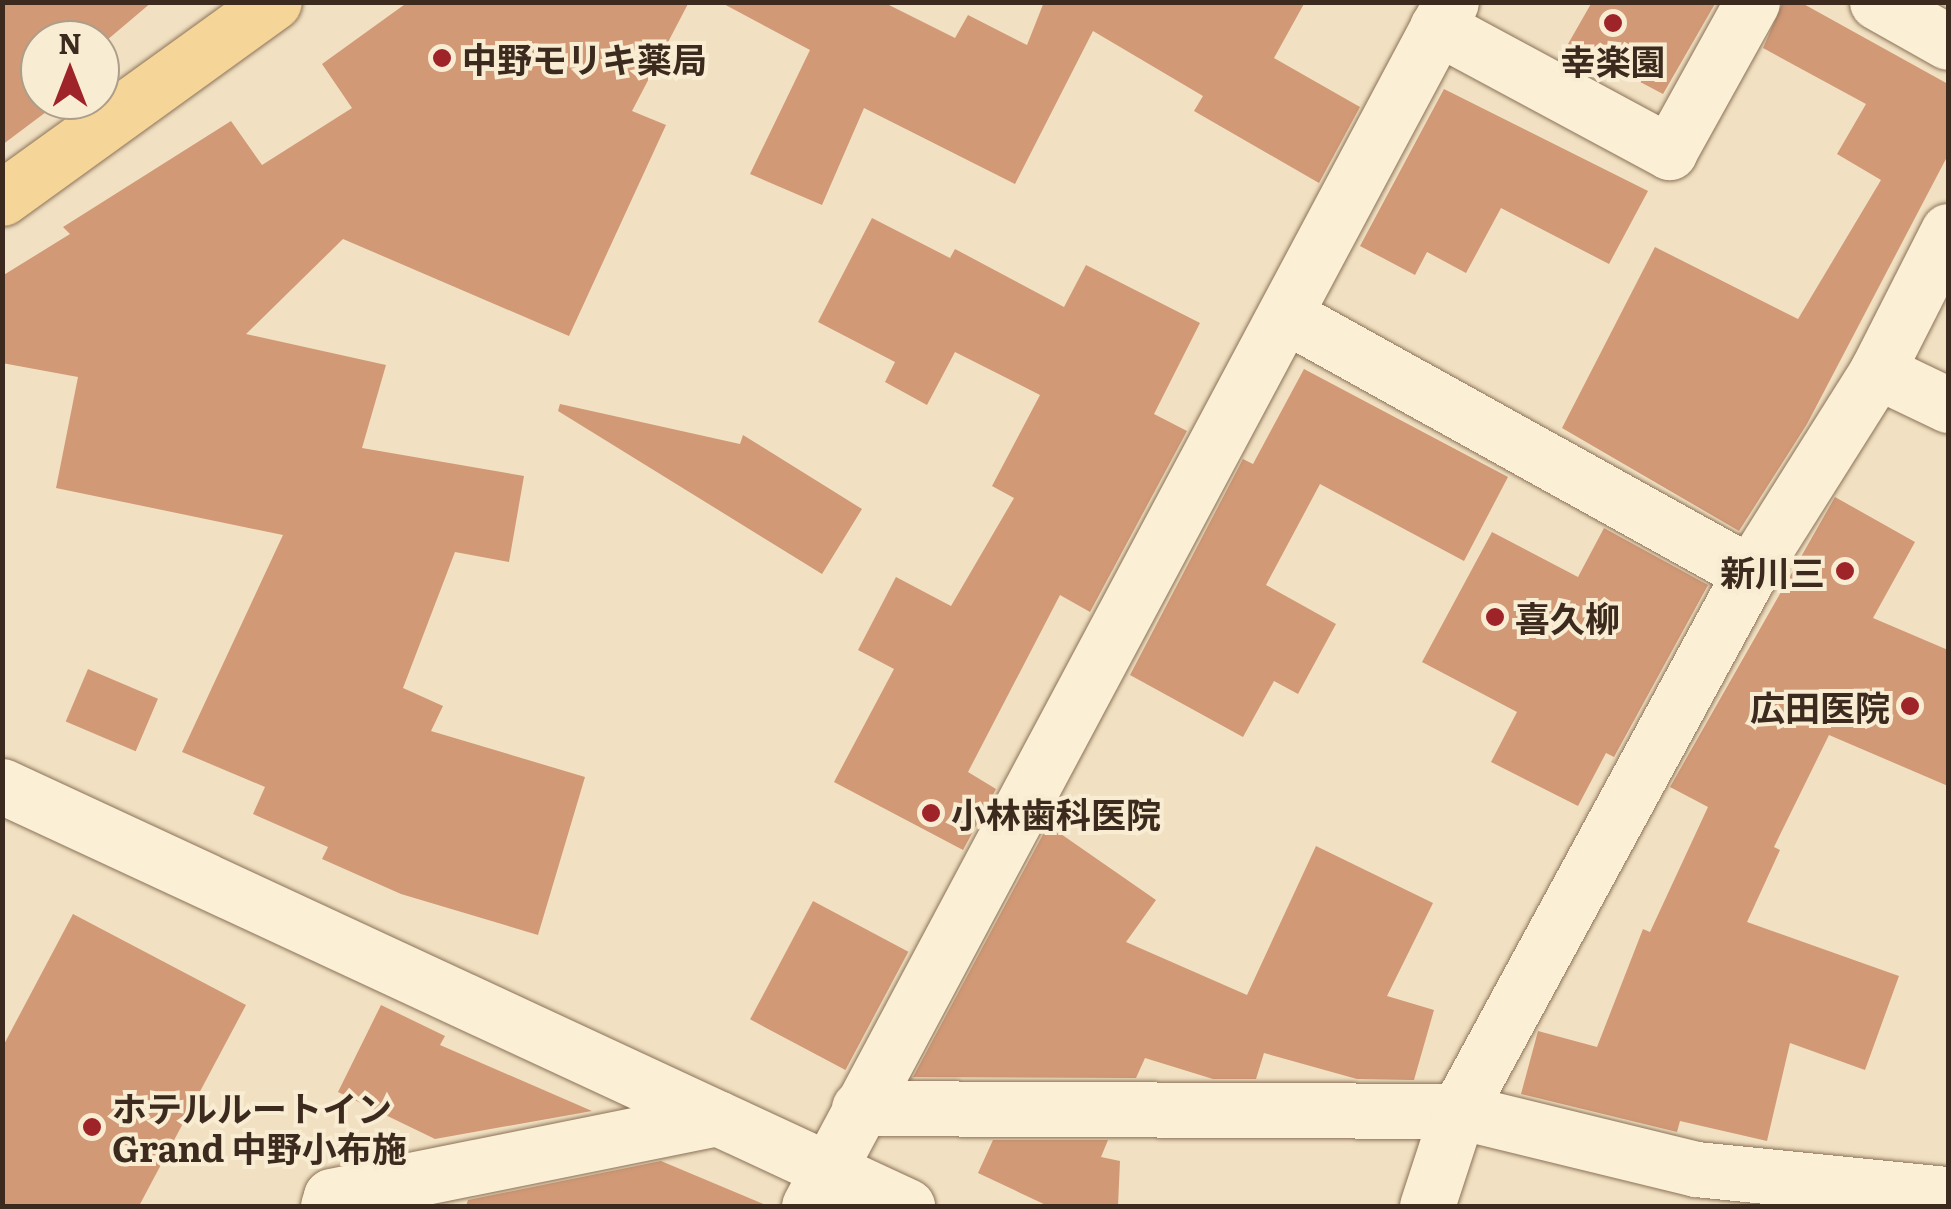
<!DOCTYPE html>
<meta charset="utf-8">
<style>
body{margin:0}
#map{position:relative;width:1951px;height:1209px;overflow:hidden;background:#f1e1c2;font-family:Literata,"Noto Sans JP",serif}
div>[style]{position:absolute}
.building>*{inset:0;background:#d19976;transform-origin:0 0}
.roads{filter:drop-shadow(0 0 2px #8c7258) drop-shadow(0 0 2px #8c7258)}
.minor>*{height:55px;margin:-27.5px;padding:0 27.5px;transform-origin:27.5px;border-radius:27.5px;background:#fbefd6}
.major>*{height:55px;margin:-27.5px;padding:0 27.5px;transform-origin:27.5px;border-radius:27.5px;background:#f6d598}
.dots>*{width:28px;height:28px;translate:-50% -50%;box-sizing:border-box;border:5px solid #f8ecd2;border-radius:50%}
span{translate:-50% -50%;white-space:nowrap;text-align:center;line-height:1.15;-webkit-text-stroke:8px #f8ecd2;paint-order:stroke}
.poi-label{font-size:35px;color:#3b2a1d;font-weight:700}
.left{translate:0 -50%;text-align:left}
.right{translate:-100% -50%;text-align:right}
.frame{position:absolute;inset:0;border:5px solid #3b2a1d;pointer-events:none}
.north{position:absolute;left:20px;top:20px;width:100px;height:100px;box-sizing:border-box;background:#f8ecd2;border:2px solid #ac9e8a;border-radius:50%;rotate:0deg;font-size:28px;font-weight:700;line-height:40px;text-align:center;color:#3b2a1d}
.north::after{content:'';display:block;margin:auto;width:35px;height:45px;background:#9f2429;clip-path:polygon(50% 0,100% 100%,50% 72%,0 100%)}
</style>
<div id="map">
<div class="building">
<i style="clip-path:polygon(2px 2px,152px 2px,100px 46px,100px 40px,40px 40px,40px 100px,62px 100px,2px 145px)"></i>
<i style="clip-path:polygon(408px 2px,689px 2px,632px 111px,666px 125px,569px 336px,343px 239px,246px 334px,386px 365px,362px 448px,524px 476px,509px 562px,455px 552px,403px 688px,443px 706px,431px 731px,585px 777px,538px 935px,401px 894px,322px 859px,328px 847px,253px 814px,265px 787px,182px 752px,283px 535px,56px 488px,78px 377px,2px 363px,2px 276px,70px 234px,63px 227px,231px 121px,262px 165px,352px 108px,322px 64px)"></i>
<i style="clip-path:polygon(720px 2px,883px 2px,955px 38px,968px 15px,1027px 45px,1044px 2px,1305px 2px,1274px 58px,1360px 107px,1319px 183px,1194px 111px,1203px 96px,1093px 31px,1015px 184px,864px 108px,822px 205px,750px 174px,810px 50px)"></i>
<i style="clip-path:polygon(1592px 2px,1716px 2px,1663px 94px,1568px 44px)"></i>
<i style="clip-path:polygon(1783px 2px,1800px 2px,1948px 84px,1948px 155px,1807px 424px,1739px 531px,1562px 428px,1655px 247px,1798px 319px,1881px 180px,1837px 154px,1866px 104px,1763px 48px)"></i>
<i style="clip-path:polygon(1444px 89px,1648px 191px,1609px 264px,1501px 208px,1466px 273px,1427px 252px,1415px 275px,1360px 246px)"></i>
<i style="clip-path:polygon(872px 218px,950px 258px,955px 249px,1064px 307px,1086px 265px,1200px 323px,1154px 414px,1187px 431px,1090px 612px,1060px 595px,968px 772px,996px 789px,963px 850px,834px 782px,894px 669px,858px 650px,896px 577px,951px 606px,1014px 498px,992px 486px,1040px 395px,955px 352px,927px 405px,885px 382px,895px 362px,818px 322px)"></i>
<i style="clip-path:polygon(1304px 369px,1508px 477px,1464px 561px,1320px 484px,1266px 585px,1336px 624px,1298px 694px,1274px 681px,1243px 737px,1130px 675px,1243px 459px,1253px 464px)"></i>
<i style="clip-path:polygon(560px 404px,740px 444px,743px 435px,862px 509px,822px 574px,558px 411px)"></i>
<i style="clip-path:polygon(1835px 497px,1915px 542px,1873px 618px,1948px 650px,1948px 786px,1829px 735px,1774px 847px,1780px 850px,1747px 922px,1899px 976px,1865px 1070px,1790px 1043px,1767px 1141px,1680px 1121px,1677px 1132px,1521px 1094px,1538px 1031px,1597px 1047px,1643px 929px,1650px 932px,1708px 807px,1670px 787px)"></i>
<i style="clip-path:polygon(1604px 528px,1708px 585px,1614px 757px,1606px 753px,1578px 806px,1491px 762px,1517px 712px,1422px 662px,1492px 532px,1578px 577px)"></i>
<i style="left:88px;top:669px;width:76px;height:57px;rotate:23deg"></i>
<i style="clip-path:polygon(1048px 825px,1156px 900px,1126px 942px,1247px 995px,1316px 846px,1433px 903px,1387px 996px,1434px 1010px,1414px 1080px,1357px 1079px,1264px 1053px,1256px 1079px,1213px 1079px,1145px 1058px,1136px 1078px,913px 1077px)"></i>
<i style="left:813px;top:901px;width:108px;height:134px;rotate:28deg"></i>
<i style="clip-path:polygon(73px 914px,246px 1005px,139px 1206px,2px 1206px,2px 1048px)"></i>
<i style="clip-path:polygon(381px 1005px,445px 1036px,440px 1045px,592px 1111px,435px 1139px,338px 1092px)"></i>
<i style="clip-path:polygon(993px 1140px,1108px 1140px,1101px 1157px,1120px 1161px,1118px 1206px,1048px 1206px,978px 1173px)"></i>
<i style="clip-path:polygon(661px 1161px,768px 1206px,466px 1206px,468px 1200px)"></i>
</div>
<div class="roads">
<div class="minor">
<i style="left:1877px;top:2px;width:81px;rotate:29.4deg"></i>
<i style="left:1437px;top:27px;width:264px;rotate:28.3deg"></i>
<i style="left:1669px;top:152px;width:171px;rotate:-61deg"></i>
<i style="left:1285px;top:315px;width:532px;rotate:29.02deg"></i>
<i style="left:1877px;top:371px;width:79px;rotate:25.6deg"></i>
<i style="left:2px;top:786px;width:998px;rotate:24.9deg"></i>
<i style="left:859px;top:1108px;width:599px;rotate:0.29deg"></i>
<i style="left:1458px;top:1111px;width:245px;rotate:13.7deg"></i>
<i style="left:1696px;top:1169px;width:253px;rotate:5.7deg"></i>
<i style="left:328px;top:1206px;width:10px;rotate:-73deg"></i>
<i style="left:331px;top:1196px;width:394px;rotate:-11.4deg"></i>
<i style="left:809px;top:1206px;width:1364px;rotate:-61.93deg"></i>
<i style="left:1427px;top:1206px;width:100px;rotate:-71.9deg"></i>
<i style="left:1458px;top:1111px;width:612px;rotate:-61.51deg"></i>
<i style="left:1750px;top:573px;width:239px;rotate:-57.8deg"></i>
<i style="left:1877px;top:371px;width:157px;rotate:-63.1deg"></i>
</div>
<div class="major">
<i style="left:2px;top:198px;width:335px;rotate:-35.8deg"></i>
</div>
</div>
<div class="dots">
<i style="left:1613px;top:23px;background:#9f2429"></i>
<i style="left:442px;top:58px;background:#9f2429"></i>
<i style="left:1845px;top:571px;background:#9f2429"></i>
<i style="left:1495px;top:617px;background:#9f2429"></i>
<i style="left:1910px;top:706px;background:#9f2429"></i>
<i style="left:931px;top:813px;background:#9f2429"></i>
<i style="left:92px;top:1127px;background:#9f2429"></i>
</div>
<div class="poi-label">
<span class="left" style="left:462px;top:58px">中野モリキ薬局</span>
<span style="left:1613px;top:60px">幸楽園</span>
<span class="right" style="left:1825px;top:571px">新川三</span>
<span class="left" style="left:1515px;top:617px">喜久柳</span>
<span class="right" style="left:1890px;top:706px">広田医院</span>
<span class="left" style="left:951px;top:813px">小林歯科医院</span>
<span class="left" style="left:112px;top:1127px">ホテルルートイン<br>Grand 中野小布施</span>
</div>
<div class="frame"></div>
<div class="north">N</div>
</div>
